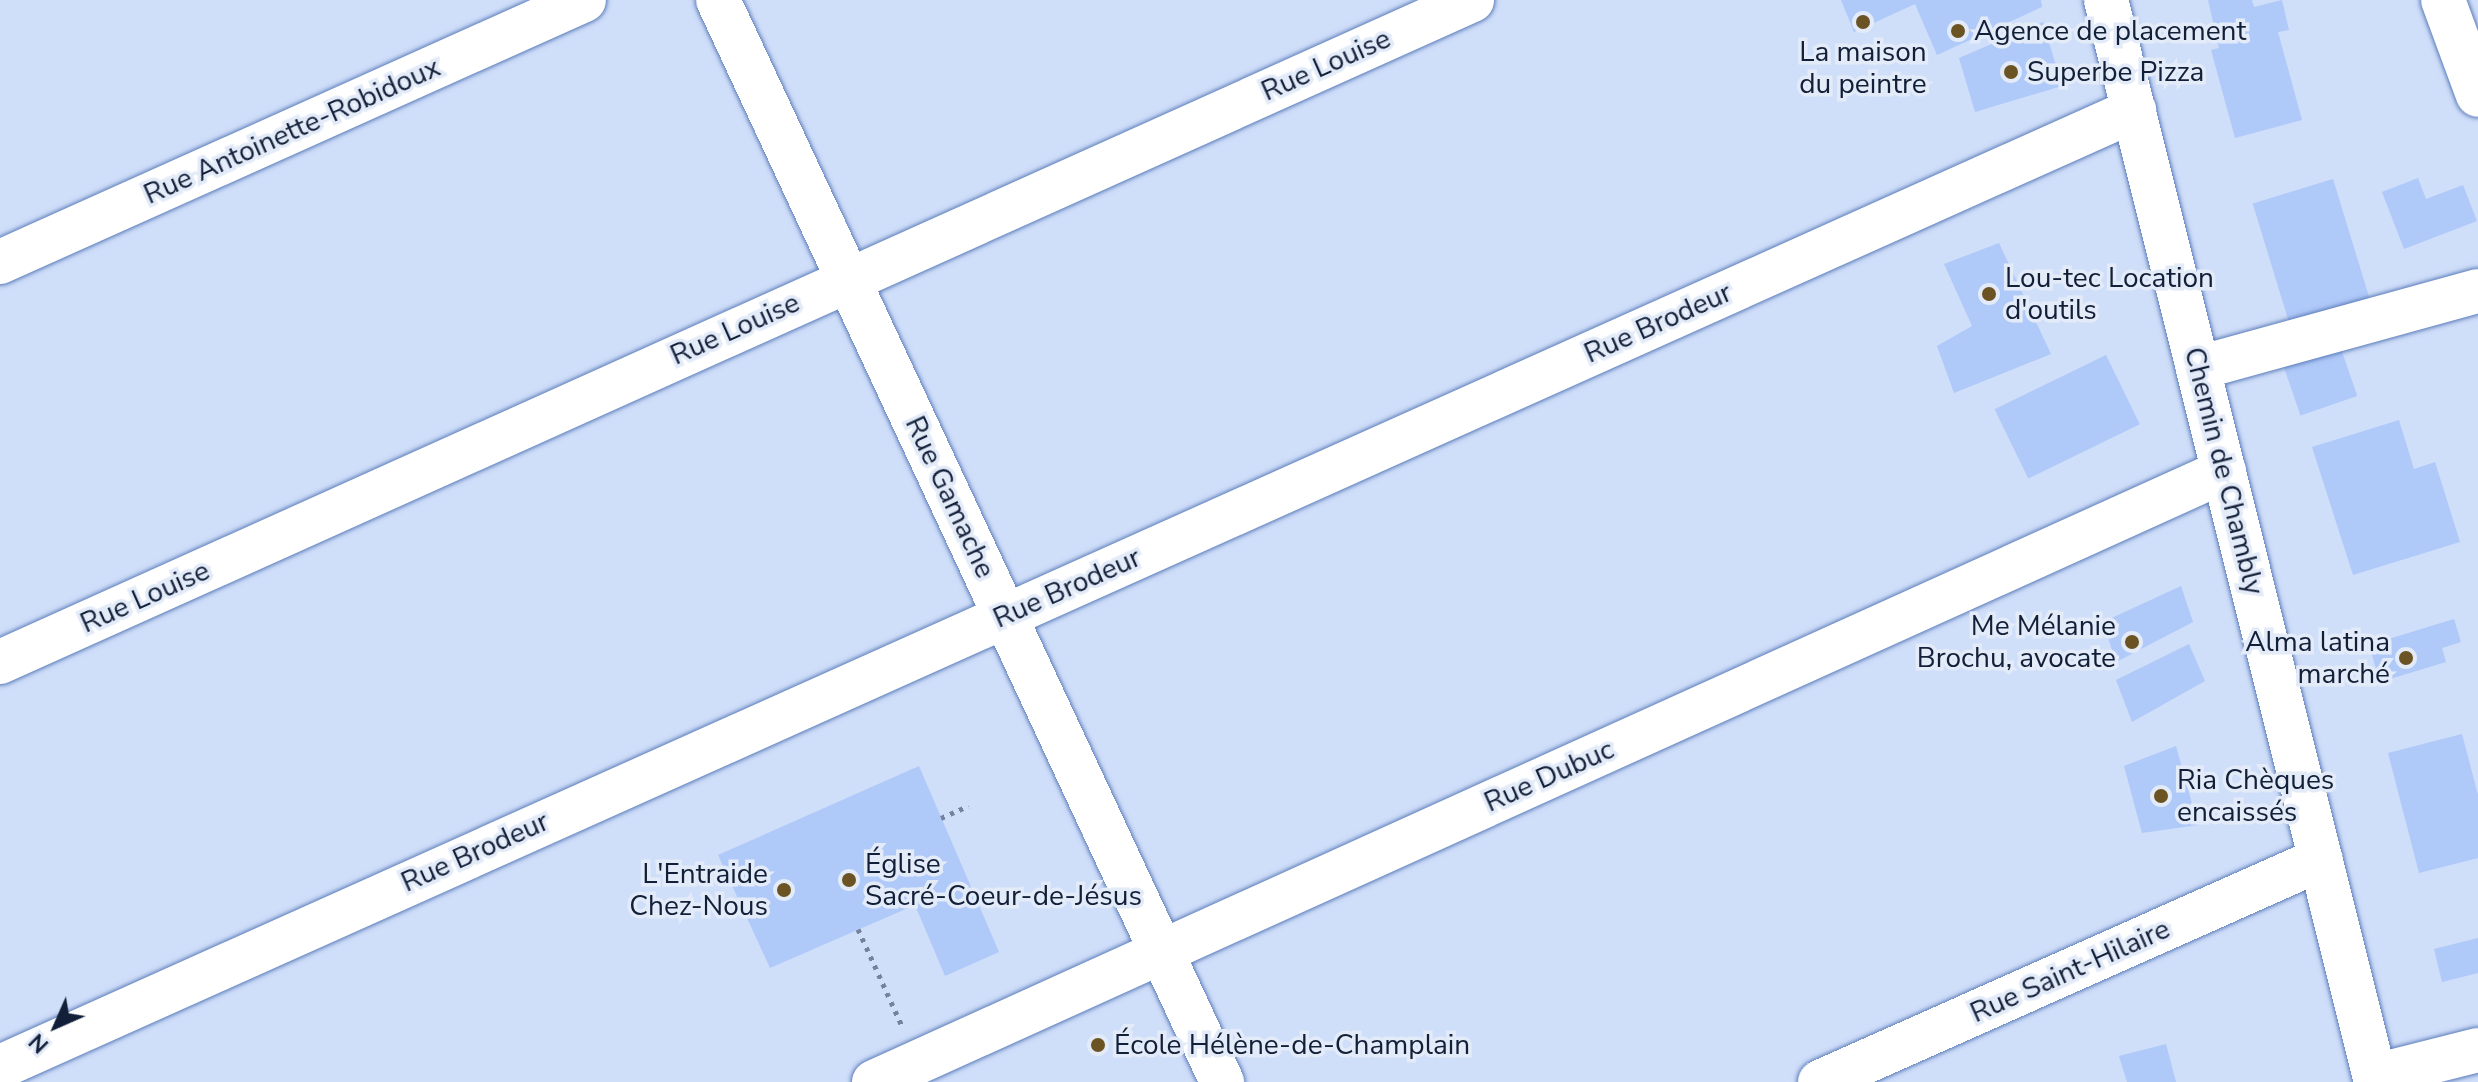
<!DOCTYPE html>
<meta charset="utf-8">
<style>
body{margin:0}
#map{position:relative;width:2478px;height:1082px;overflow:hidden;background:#cfdef9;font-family:"Nunito Sans",sans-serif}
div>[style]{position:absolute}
.building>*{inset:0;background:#afc9f9;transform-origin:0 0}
.path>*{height:5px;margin-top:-2.5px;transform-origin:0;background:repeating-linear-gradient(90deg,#74829c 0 4px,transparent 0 10px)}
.roads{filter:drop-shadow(0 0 2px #5c7dba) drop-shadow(0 0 2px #5c7dba)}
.minor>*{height:44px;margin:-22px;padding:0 22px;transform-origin:22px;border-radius:22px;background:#fff}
.major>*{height:44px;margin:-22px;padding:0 22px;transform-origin:22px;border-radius:22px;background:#fff}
.dots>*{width:22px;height:22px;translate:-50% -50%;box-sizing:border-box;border:4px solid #e3ebf8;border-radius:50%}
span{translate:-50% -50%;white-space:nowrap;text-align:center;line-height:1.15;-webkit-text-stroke:7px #e3ebf8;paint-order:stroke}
.poi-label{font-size:28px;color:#121f38}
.left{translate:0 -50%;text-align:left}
.right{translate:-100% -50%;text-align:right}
.street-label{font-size:28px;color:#121f38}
.north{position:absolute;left:16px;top:986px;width:80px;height:80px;-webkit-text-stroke:6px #e3ebf8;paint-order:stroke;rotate:225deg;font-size:22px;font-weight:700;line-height:32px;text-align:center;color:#121f38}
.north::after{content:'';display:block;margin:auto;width:28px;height:36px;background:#121f38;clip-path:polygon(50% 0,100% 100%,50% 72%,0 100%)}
</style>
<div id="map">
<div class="building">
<i style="clip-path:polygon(1841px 0,2041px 0,2042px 7px,1937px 55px,1915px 4px,1854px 32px)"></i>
<i style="clip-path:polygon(2208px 0,2252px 0,2254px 7px,2282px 0,2289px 30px,2278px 32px,2302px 120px,2235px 138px,2211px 50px,2219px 48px)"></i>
<i style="clip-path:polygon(2043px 22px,2062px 86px,1975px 112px,1959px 58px)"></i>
<i style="clip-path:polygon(2418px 178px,2426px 199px,2463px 185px,2477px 221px,2404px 249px,2382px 192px)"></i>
<i style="left:2333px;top:179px;width:125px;height:84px;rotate:73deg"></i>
<i style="clip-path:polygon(1999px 243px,2051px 354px,1954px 393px,1937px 346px,1972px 326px,1944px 264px)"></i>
<i style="left:2339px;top:343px;width:56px;height:60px;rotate:71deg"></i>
<i style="left:2106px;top:355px;width:77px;height:124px;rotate:64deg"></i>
<i style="clip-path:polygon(2399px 420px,2414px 469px,2435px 462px,2460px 542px,2353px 575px,2312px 447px)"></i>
<i style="clip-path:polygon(2181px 586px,2193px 622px,2116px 662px,2103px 622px)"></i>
<i style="clip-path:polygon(2454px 619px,2461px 642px,2442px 648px,2446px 662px,2380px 682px,2369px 645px)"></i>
<i style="clip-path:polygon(2189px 644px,2205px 681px,2132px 722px,2116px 680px)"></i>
<i style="clip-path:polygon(2462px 734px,2478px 795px,2478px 858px,2419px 873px,2388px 753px)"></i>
<i style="clip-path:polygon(2176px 746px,2198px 825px,2142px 833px,2124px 766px)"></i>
<i style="clip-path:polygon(919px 766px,999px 952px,945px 976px,915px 905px,770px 968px,718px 855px)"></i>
<i style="clip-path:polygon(2478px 938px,2478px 973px,2442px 982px,2434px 949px)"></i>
<i style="clip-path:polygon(2166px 1044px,2176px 1082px,2127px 1082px,2119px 1056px)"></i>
</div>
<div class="path">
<i style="left:941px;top:818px;width:30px;rotate:-24deg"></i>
<i style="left:858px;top:929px;width:109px;rotate:65.6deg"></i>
</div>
<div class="roads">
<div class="minor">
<i style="left:718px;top:0;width:1194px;rotate:65.02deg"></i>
<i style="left:2443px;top:0;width:101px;rotate:69.8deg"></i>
<i style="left:0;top:262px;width:640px;rotate:-24.16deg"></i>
<i style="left:2198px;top:368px;width:290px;rotate:-15.4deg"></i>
<i style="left:0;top:662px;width:1614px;rotate:-24.21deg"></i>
<i style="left:0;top:1067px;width:2339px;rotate:-24.15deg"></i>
<i style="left:2375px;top:1076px;width:106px;rotate:-14.2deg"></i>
<i style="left:874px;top:1082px;width:1482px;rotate:-24.35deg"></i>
<i style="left:1820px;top:1082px;width:548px;rotate:-23.99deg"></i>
</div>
<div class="major">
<i style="left:2106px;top:0;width:1115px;rotate:75.99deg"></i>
</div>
</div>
<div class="dots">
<i style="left:1863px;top:22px;background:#6b5323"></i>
<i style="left:1958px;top:31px;background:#6b5323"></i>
<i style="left:2011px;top:72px;background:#6b5323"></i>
<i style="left:1989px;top:294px;background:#6b5323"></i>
<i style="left:2132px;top:642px;background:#6b5323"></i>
<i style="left:2406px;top:658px;background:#6b5323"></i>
<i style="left:2161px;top:796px;background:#6b5323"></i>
<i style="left:849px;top:880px;background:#6b5323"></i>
<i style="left:784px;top:890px;background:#6b5323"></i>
<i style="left:1098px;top:1045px;background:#6b5323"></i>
</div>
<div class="poi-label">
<span class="left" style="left:1974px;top:31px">Agence de placement</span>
<span style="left:1863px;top:68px">La maison<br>du peintre</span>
<span class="left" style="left:2027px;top:72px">Superbe Pizza</span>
<span class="left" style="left:2005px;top:294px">Lou-tec Location<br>d'outils</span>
<span class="right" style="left:2116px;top:642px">Me Mélanie<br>Brochu, avocate</span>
<span class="right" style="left:2390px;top:658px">Alma latina<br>marché</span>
<span class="left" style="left:2177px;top:796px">Ria Chèques<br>encaissés</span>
<span class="left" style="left:865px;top:880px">Église<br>Sacré-Coeur-de-Jésus</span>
<span class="right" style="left:768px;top:890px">L'Entraide<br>Chez-Nous</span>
<span class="left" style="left:1114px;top:1045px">École Hélène-de-Champlain</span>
</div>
<div class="street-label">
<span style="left:1326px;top:65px;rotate:-24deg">Rue Louise</span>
<span style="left:292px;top:131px;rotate:-24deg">Rue Antoinette-Robidoux</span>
<span style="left:1658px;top:323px;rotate:-24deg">Rue Brodeur</span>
<span style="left:735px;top:329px;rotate:-24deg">Rue Louise</span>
<span style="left:2224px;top:471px;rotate:76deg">Chemin de Chambly</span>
<span style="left:950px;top:497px;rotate:65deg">Rue Gamache</span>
<span style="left:1067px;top:588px;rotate:-24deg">Rue Brodeur</span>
<span style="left:145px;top:597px;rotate:-24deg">Rue Louise</span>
<span style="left:1549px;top:776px;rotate:-24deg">Rue Dubuc</span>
<span style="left:475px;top:852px;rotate:-24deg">Rue Brodeur</span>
<span style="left:2070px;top:971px;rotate:-24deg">Rue Saint-Hilaire</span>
</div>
<div class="north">N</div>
</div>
